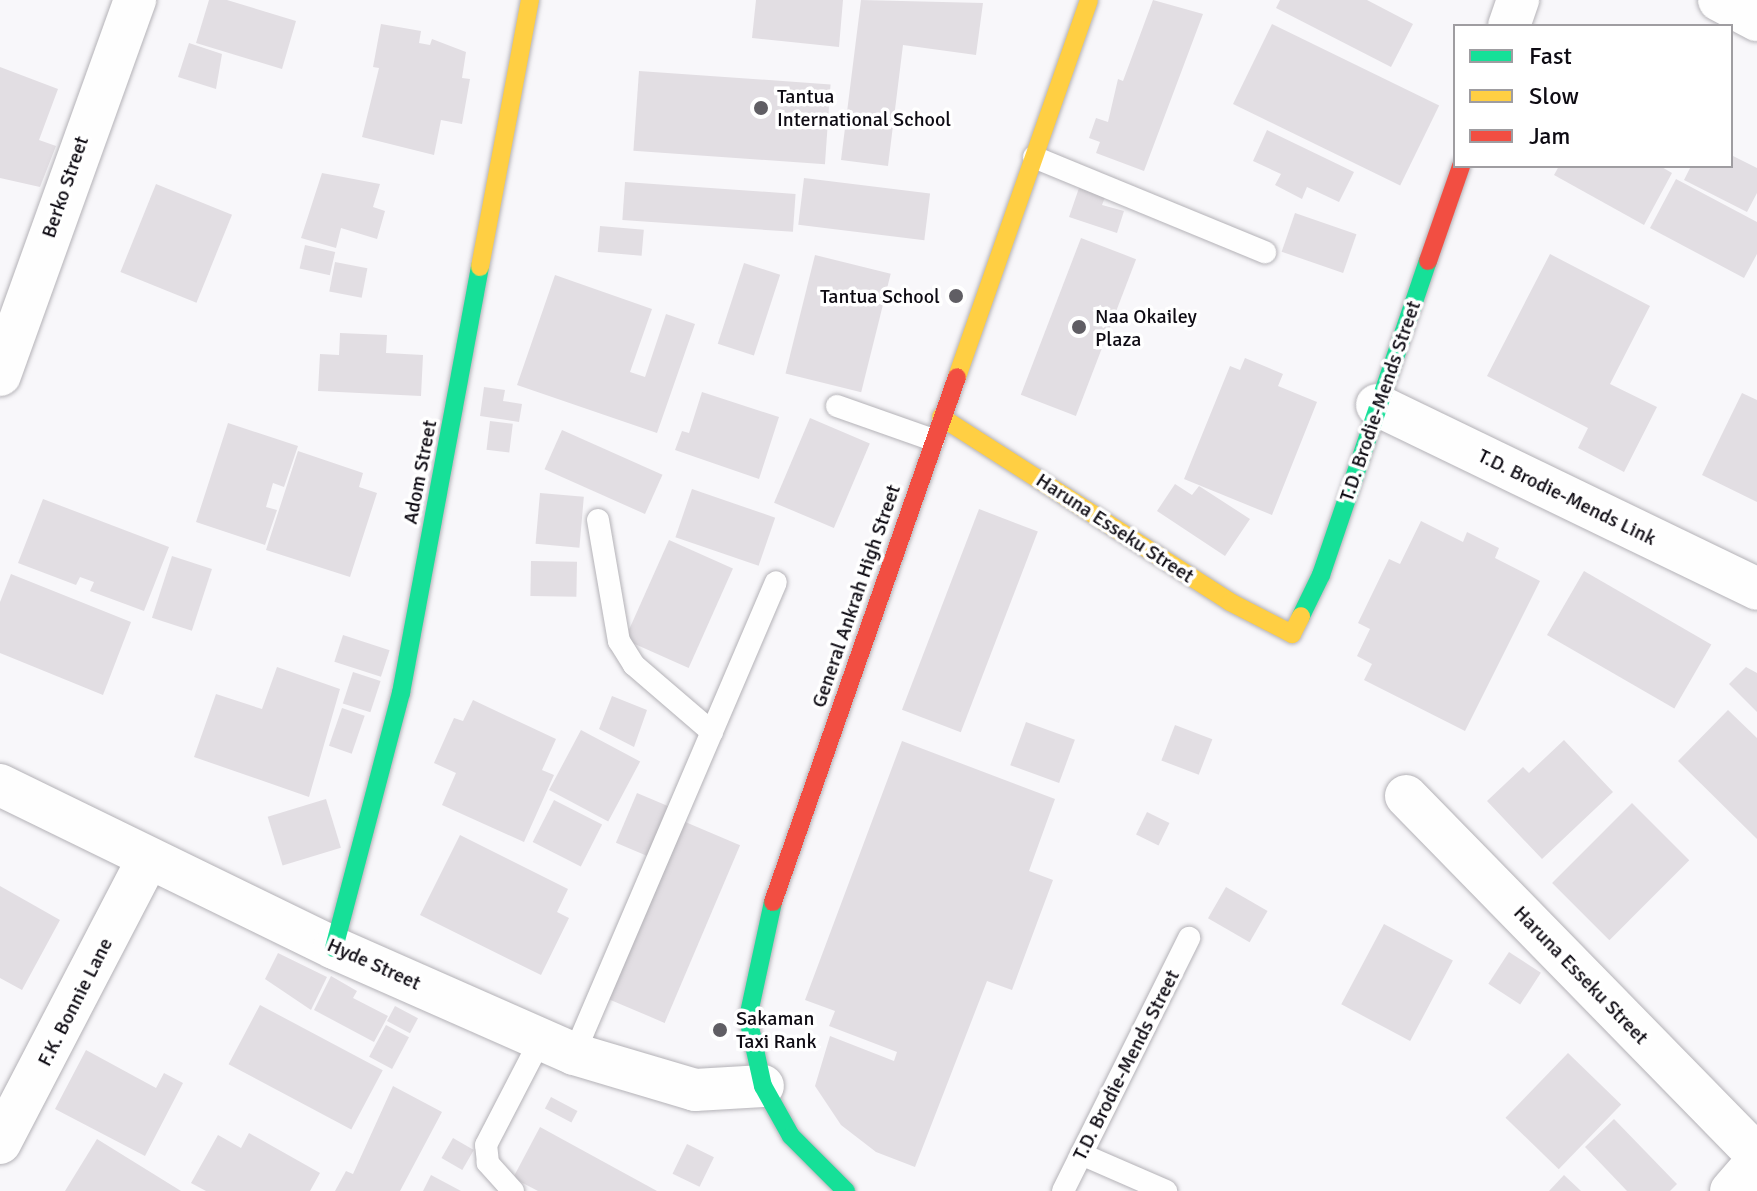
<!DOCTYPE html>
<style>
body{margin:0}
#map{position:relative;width:1757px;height:1191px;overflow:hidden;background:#f8f7fa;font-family:Signika,sans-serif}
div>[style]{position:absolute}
.building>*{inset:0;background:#e2dee3;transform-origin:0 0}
.roads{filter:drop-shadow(0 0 2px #b4b2b7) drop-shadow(0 0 2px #b4b2b7)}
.lane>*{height:22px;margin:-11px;padding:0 11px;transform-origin:11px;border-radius:11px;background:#fefefe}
.street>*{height:42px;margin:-21px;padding:0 21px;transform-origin:21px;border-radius:21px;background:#fefefe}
.fast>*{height:18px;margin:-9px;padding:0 9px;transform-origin:9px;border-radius:9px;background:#16e098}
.slow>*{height:18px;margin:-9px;padding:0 9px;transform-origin:9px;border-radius:9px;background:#ffcf43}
.jam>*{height:18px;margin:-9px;padding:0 9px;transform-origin:9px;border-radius:9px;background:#f24e42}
.dots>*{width:22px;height:22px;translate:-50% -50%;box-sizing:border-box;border:4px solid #fff;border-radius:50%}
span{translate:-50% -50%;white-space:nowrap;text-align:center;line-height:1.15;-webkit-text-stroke:7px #fff;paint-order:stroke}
.poi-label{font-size:20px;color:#0e0b13}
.left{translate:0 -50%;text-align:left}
.right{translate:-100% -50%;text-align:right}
.street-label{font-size:20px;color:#0e0b13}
.legend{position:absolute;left:1453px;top:24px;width:280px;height:144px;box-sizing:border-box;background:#fff;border:2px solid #9f9da1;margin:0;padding:10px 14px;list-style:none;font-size:24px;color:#0e0b13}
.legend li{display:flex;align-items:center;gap:16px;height:40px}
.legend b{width:40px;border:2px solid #9f9da1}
</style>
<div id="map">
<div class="building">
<i style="clip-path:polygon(209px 0,227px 0,296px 21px,282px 69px,196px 43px)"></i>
<i style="clip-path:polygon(756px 0,843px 0,839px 47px,752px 38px)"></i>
<i style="clip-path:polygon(861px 0,983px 3px,976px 55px,903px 45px,888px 166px,841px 160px)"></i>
<i style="clip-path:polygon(1153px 0,1203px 14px,1144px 171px,1096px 153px,1100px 142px,1089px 138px,1096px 118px,1108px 122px,1118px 79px,1123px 81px)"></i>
<i style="clip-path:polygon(1280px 0,1367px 0,1413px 24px,1391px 67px,1276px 8px)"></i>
<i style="clip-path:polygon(381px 24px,421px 31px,419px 43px,430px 45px,432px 39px,466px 52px,462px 78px,470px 79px,462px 124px,441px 120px,434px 155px,362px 137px,379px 68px,373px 67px)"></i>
<i style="left:1272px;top:24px;width:186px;height:89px;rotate:26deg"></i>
<i style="clip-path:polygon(189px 43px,222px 54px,216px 89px,178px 77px)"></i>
<i style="clip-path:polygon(0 67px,58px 89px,39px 140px,56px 146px,40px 187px,0 178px)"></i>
<i style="left:639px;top:71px;width:192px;height:80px;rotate:4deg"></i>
<i style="clip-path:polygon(1267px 130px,1354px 172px,1339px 202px,1307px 187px,1302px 199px,1275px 185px,1281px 174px,1253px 161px)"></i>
<i style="clip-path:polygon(1731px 155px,1757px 168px,1757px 193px,1747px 212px,1684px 180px,1691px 166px,1731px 166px)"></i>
<i style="clip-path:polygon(1559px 166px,1660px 166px,1672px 173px,1644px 225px,1554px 175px)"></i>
<i style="clip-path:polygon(322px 173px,380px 184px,373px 207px,385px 211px,377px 239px,341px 228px,336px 248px,301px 238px)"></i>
<i style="left:804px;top:178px;width:127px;height:47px;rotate:7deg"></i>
<i style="clip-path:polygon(1676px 179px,1757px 222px,1757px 254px,1744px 278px,1650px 228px)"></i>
<i style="left:625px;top:182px;width:171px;height:38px;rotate:4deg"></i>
<i style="left:156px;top:184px;width:82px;height:95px;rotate:22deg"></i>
<i style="clip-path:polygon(1079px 188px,1105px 197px,1102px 205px,1124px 211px,1117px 233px,1069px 217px)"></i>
<i style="left:1295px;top:213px;width:65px;height:41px;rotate:19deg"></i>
<i style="left:600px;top:226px;width:44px;height:26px;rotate:5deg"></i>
<i style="left:1081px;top:238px;width:59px;height:168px;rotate:21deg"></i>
<i style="left:305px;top:245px;width:31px;height:24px;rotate:13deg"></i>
<i style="clip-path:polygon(1550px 254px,1650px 306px,1610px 384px,1657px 407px,1624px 472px,1578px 448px,1588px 428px,1487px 376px)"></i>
<i style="left:815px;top:255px;width:78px;height:122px;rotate:14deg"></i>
<i style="left:335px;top:262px;width:33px;height:30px;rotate:11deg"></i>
<i style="left:744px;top:263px;width:38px;height:85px;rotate:18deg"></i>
<i style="clip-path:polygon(555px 275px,652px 309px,630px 372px,645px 377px,666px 314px,695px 324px,657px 433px,517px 385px)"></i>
<i style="clip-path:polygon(340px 333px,387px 335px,386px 353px,423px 355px,421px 396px,318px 391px,320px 354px,339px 355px)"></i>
<i style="clip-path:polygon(1245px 358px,1283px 374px,1278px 386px,1317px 402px,1272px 515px,1184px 479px,1230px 366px,1240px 370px)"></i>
<i style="clip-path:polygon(484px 387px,505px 390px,503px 401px,522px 404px,519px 422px,480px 416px)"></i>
<i style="clip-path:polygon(702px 392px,779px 417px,759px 479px,675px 450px,682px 431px,689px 433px)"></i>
<i style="clip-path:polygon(1742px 393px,1757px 400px,1757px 502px,1702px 475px)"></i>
<i style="left:810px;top:418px;width:65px;height:92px;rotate:23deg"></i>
<i style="left:490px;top:421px;width:23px;height:29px;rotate:7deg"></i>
<i style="clip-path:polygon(228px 423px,298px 446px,284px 487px,273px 483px,266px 507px,277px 510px,265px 545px,196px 522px)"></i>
<i style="left:562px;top:430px;width:110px;height:43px;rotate:24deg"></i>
<i style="clip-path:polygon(298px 451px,363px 473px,359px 487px,377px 493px,350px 577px,266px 550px)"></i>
<i style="clip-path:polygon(1175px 484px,1192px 495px,1199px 486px,1250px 519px,1225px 556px,1157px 511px)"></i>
<i style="left:692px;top:489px;width:88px;height:51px;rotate:19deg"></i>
<i style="left:540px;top:493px;width:44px;height:51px;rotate:5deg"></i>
<i style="clip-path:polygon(43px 499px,169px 547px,144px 611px,90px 591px,94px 582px,80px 577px,76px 585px,18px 563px)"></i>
<i style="left:979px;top:509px;width:63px;height:215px;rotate:21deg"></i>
<i style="clip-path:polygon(1421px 521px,1463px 542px,1467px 532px,1499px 548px,1495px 558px,1540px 581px,1465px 731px,1364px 680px,1372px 664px,1357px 656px,1370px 629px,1358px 623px,1389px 559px,1400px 564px)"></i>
<i style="left:669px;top:540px;width:70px;height:109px;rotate:24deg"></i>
<i style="left:172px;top:556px;width:42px;height:65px;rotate:18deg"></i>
<i style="left:531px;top:561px;width:46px;height:35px;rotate:1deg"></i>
<i style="left:1584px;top:571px;width:147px;height:74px;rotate:30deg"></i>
<i style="clip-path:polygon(11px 574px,131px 622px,103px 695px,0 653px,0 602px)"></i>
<i style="left:343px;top:635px;width:49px;height:28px;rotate:18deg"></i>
<i style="clip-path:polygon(277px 667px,340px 689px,309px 797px,194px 757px,216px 694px,262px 709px)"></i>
<i style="clip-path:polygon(1746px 667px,1757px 673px,1757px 712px,1729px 684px)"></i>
<i style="left:353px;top:672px;width:29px;height:33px;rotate:18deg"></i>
<i style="clip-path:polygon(612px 696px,647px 710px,634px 747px,599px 729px)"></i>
<i style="clip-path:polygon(473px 700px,556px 739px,542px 770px,554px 775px,524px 842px,442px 805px,456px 773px,434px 763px,454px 718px,463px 721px)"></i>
<i style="left:342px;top:708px;width:24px;height:40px;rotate:19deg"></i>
<i style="clip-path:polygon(1728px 710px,1757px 738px,1757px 839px,1678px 761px)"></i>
<i style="left:1026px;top:722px;width:52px;height:46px;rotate:20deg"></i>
<i style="left:1175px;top:725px;width:40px;height:38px;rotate:21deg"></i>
<i style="left:581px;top:730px;width:67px;height:68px;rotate:28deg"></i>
<i style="clip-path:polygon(1564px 740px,1613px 792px,1542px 859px,1487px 801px,1523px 767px,1529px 773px)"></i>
<i style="clip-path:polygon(902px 741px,1055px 799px,1029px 871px,1053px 880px,1012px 990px,987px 981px,915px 1167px,876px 1152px,841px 1125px,815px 1086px,830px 1036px,894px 1061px,897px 1052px,829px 1026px,835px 1011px,805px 1000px)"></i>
<i style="left:637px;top:793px;width:38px;height:54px;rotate:23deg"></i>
<i style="left:326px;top:799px;width:51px;height:61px;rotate:73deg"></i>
<i style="left:554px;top:800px;width:54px;height:47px;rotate:27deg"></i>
<i style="left:1632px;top:803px;width:81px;height:113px;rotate:45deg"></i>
<i style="left:1147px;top:812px;width:25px;height:25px;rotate:26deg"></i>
<i style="left:683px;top:821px;width:62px;height:193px;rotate:23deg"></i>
<i style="clip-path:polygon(460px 835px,568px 889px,557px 912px,569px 918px,541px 975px,420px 915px)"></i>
<i style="clip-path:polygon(0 886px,60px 920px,22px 990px,0 978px)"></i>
<i style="left:1226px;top:887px;width:48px;height:36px;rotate:30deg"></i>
<i style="left:1384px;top:924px;width:78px;height:91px;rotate:28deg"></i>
<i style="left:1509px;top:952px;width:38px;height:38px;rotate:33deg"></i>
<i style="clip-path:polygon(278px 953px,327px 977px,311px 1010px,265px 979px)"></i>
<i style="clip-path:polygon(331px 976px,357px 991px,353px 998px,388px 1016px,374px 1042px,314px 1010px)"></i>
<i style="left:260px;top:1005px;width:139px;height:67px;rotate:28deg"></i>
<i style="left:395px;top:1006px;width:26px;height:17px;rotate:28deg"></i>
<i style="left:386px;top:1025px;width:26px;height:36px;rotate:28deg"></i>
<i style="clip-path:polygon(86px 1050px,156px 1088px,164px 1073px,183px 1083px,145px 1156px,55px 1109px)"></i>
<i style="left:1568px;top:1053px;width:74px;height:90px;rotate:44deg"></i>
<i style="clip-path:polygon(393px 1086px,442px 1112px,400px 1191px,335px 1191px,346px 1171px,353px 1174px)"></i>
<i style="left:551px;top:1097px;width:30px;height:13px;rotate:28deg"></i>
<i style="clip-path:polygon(1614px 1119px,1677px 1184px,1670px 1191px,1627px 1191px,1585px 1147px)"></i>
<i style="clip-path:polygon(540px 1127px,657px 1191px,538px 1191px,513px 1178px)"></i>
<i style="clip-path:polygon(249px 1133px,320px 1173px,310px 1191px,206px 1191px,191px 1183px,218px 1135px,241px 1148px)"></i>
<i style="left:453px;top:1138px;width:24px;height:23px;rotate:30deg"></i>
<i style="clip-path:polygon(97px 1139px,181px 1191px,65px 1191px)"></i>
<i style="left:687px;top:1144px;width:30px;height:33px;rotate:26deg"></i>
<i style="clip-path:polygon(431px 1175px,461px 1191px,423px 1191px)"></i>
<i style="clip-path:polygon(1564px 1175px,1581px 1191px,1549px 1191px)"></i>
</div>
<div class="roads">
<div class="lane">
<i style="left:1034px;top:157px;width:250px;rotate:22.4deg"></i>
<i style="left:837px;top:406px;width:102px;rotate:19.5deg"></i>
<i style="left:598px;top:520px;width:123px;rotate:80.2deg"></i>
<i style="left:619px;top:641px;width:28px;rotate:58deg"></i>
<i style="left:634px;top:665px;width:103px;rotate:40.7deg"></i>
<i style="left:574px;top:1054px;width:513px;rotate:-66.83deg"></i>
<i style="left:1081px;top:1154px;width:93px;rotate:23.5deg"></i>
<i style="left:513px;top:1191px;width:38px;rotate:-132deg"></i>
<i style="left:488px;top:1163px;width:18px;rotate:-96deg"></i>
<i style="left:486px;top:1145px;width:122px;rotate:-62.6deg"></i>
<i style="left:1063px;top:1191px;width:283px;rotate:-63.5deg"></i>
</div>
<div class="street">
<i style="left:1719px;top:0;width:43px;rotate:27.8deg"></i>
<i style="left:1509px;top:26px;width:28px;rotate:-71deg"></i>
<i style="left:0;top:375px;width:399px;rotate:-70.2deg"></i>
<i style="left:1377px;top:405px;width:422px;rotate:25.8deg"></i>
<i style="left:0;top:785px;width:372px;rotate:26deg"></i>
<i style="left:334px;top:948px;width:262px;rotate:23.8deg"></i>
<i style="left:574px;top:1054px;width:126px;rotate:16.6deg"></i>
<i style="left:695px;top:1090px;width:68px;rotate:-3.4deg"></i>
<i style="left:1406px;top:796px;width:502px;rotate:45.65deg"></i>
<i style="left:0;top:1143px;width:320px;rotate:-62.5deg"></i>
<i style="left:1731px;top:1191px;width:40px;rotate:-49deg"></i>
</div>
<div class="fast">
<i style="left:1301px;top:616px;width:46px;rotate:-64deg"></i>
<i style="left:1321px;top:575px;width:332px;rotate:-71.2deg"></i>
<i style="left:773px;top:902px;width:119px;rotate:102.2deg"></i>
<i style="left:748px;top:1018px;width:70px;rotate:77.6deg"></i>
<i style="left:763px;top:1086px;width:57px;rotate:60.8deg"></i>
<i style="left:791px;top:1136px;width:78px;rotate:45deg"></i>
<i style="left:334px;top:948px;width:264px;rotate:-75.3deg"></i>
<i style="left:401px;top:693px;width:433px;rotate:-79.5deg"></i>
</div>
<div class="slow">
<i style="left:480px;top:267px;width:272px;rotate:-79.4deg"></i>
<i style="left:957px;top:377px;width:399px;rotate:-70.7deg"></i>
<i style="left:941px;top:417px;width:343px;rotate:32.6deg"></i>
<i style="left:1230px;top:602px;width:70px;rotate:27.3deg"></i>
<i style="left:1292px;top:634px;width:20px;rotate:-63deg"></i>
</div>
<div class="jam">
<i style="left:1428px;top:261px;width:101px;rotate:-70.8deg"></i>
<i style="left:773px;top:902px;width:556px;rotate:-70.69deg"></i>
</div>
</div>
<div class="dots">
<i style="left:761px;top:108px;background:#605e64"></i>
<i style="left:956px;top:296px;background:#605e64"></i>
<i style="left:1079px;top:327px;background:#605e64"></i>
<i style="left:720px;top:1030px;background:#605e64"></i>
</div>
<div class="poi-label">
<span class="left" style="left:777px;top:108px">Tantua<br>International School</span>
<span class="right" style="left:940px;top:296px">Tantua School</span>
<span class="left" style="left:1095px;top:328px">Naa Okailey<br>Plaza</span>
<span class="left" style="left:736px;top:1030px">Sakaman<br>Taxi Rank</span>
</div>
<div class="street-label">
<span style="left:65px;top:187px;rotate:-71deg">Berko Street</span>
<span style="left:1380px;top:401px;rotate:-71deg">T.D. Brodie-Mends Street</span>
<span style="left:420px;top:472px;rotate:-79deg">Adom Street</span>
<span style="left:1567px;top:497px;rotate:26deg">T.D. Brodie-Mends Link</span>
<span style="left:1115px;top:528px;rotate:33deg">Haruna Esseku Street</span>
<span style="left:856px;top:596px;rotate:-71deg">General Ankrah High Street</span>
<span style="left:374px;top:964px;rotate:24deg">Hyde Street</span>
<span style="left:1581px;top:975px;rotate:46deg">Haruna Esseku Street</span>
<span style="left:75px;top:1002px;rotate:-63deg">F.K. Bonnie Lane</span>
<span style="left:1126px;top:1065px;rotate:-63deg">T.D. Brodie-Mends Street</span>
</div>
<ul class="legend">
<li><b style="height:10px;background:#16e098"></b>Fast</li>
<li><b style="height:10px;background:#ffcf43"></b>Slow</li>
<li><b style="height:10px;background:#f24e42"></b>Jam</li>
</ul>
</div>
